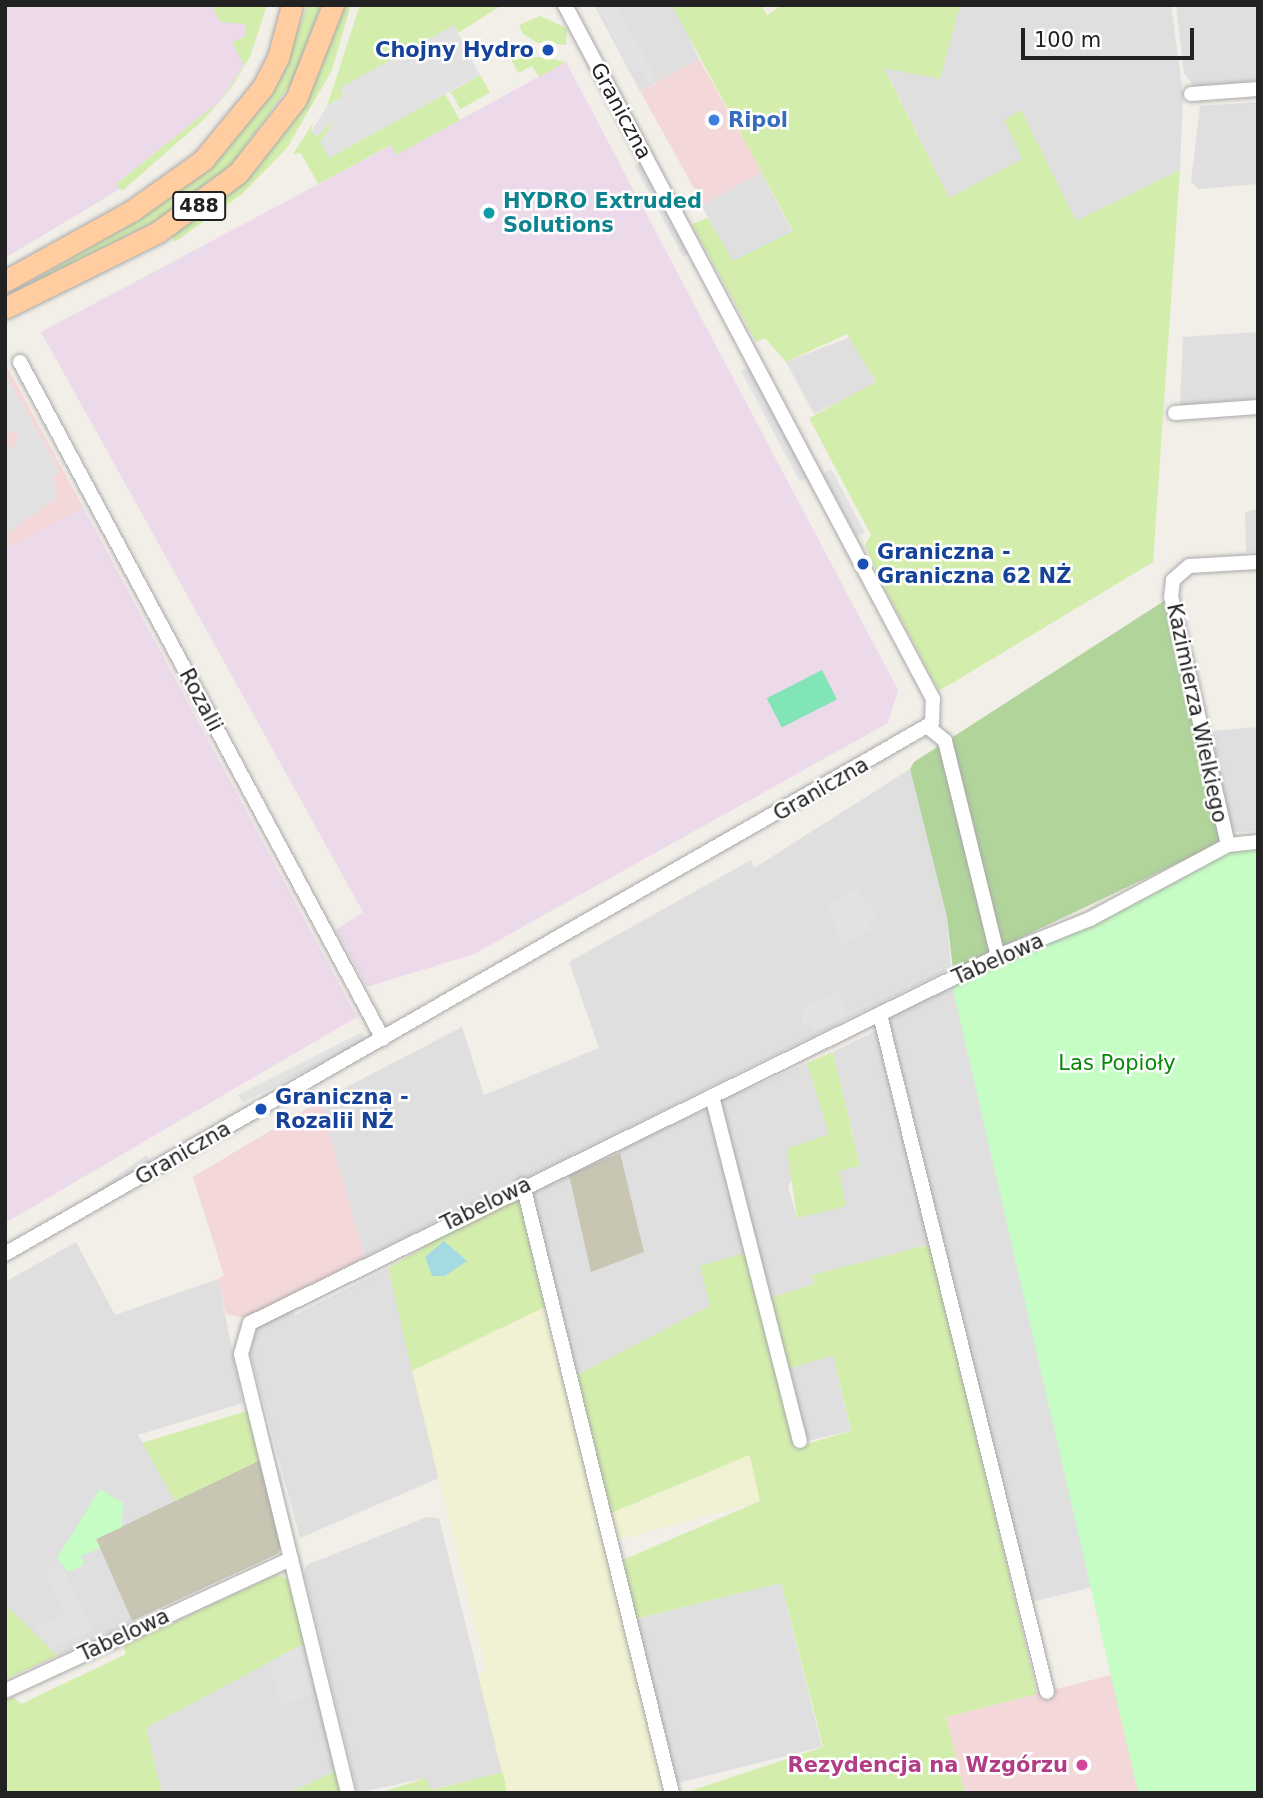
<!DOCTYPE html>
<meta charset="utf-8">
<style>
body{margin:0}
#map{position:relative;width:1263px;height:1798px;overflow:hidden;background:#f2eee8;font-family:"DejaVu Sans",sans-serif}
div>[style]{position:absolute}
.residential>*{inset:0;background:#e0dfdf;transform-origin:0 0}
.commercial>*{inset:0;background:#f3d7d9;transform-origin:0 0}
.industrial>*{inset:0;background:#ecdaea}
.construction>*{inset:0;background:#c8c6b3}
.farmland>*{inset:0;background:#f1f1d3;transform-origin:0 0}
.grass>*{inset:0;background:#d3eeac;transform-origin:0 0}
.forest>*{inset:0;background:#b1d49b}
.park>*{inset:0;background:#c5fdc4}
.pitch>*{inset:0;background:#82e5b5;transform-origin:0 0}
.parking>*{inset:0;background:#e2e2e2;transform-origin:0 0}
.water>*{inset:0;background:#a6dae2}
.roads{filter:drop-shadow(0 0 2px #a9a9a9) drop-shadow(0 0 2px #a9a9a9)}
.minor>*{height:14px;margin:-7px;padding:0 7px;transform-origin:7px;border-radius:7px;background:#fff}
.primary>*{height:21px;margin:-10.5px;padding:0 10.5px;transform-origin:10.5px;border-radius:10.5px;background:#ffcda0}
.dots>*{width:19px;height:19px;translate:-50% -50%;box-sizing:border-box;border:4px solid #fff;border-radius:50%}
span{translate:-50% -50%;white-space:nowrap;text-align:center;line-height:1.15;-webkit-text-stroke:5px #fff;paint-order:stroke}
.shield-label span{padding:2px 5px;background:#fff;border:2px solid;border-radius:5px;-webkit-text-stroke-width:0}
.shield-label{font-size:19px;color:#222;font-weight:700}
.transit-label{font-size:21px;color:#164399;font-weight:700}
.right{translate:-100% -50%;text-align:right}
.left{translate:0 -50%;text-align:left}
.street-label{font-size:21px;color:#222}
.shop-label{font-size:21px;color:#366cbe;font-weight:700}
.culture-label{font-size:21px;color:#0d838f;font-weight:700}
.park-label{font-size:21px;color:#078a05}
.hotel-label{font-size:21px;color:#b23c85;font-weight:700}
.frame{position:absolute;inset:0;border:7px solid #222;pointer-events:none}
.scale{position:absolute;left:1021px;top:28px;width:173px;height:32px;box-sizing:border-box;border:4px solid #222;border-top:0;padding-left:9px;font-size:21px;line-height:24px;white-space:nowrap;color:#222;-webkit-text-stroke:5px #fff;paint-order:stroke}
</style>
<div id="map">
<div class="residential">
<i style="clip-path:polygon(594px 5px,675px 5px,699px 59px,640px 91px)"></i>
<i style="clip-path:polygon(960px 5px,1171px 5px,1183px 94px,1180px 170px,1076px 221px,1021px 110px,1005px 120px,1023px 159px,949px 198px,884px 67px,940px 79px)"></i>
<i style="clip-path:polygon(1176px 5px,1258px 5px,1258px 80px,1194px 86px,1184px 73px)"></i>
<i style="clip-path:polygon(1258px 102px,1258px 184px,1199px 189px,1191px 182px,1200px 106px)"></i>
<i style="left:761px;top:172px;width:67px;height:68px;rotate:62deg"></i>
<i style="clip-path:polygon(1258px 332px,1258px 398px,1180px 405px,1183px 337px)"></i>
<i style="clip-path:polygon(850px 337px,876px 383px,814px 414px,786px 362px)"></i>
<i style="clip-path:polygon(1258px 508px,1258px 551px,1246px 552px,1245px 513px)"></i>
<i style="clip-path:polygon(1258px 727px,1258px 831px,1231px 832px,1211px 731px)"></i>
<i style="clip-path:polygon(910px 769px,947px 917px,951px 968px,365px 1257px,320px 1101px,462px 1027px,484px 1095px,599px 1048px,569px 962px,751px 860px,754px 868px)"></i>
<i style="left:952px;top:985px;width:618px;height:75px;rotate:76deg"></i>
<i style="clip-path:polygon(878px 1030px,932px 1244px,812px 1275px,815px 1284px,769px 1298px,717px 1102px,807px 1063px,829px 1134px,788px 1186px,797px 1218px,846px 1205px,838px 1171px,860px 1165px,833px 1052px)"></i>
<i style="clip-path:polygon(709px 1108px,746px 1253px,710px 1306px,575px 1376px,530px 1190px)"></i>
<i style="clip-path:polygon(76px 1242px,115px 1315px,218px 1279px,243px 1403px,138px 1435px,175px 1501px,96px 1539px,132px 1621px,57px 1656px,5px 1604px,5px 1282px)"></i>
<i style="clip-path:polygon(388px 1268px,439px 1478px,300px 1538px,246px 1337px,252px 1326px,292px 1306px,295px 1315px)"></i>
<i style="left:833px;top:1355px;width:78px;height:49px;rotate:77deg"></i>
<i style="clip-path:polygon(427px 1517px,439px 1518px,503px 1772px,430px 1790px,425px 1778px,358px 1793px,304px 1572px,307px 1565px)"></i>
<i style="left:781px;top:1583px;width:169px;height:150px;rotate:76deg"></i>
<i style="clip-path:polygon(305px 1643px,337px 1770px,289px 1793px,162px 1793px,146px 1728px)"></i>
</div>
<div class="commercial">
<i style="left:699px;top:59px;width:129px;height:67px;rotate:61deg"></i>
<i style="clip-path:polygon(5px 363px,83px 507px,5px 550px)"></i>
<i style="clip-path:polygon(320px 1101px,365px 1257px,244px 1318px,226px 1314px,218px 1279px,224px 1276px,193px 1177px)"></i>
<i style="clip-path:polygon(1119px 1673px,1150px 1793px,965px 1793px,946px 1717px)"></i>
</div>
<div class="industrial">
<i style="clip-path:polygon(5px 5px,215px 5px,250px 13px,244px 65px,220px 101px,117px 183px,120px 189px,5px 258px)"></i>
<i style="clip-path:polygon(566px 62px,898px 690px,888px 723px,474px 954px,367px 987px,336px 930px,363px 912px,41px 332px,392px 145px,397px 154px)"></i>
<i style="clip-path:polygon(83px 507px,357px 1017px,5px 1223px,5px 550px)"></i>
</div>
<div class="construction">
<i style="clip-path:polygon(620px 1153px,644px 1252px,591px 1272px,569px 1175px)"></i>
<i style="clip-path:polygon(262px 1459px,282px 1546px,277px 1554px,132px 1621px,96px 1539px)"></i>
</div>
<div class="farmland">
<i style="clip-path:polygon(545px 1307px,666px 1793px,507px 1793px,478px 1675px,486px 1670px,412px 1371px)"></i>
<i style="left:749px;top:1455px;width:48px;height:150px;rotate:75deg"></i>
</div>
<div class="grass">
<i style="clip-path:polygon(211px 5px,267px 5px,250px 57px,231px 88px,220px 101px,202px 121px,122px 191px,116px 184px,220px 101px,244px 65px,232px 43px,245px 36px,246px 24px,220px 22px)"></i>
<i style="clip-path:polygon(308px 5px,321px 5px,293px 81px,231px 166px,158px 220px,22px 288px,159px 205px,223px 154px,276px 84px)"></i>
<i style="clip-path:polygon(343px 5px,351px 5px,332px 70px,287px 148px,242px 194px,175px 242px,172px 236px,257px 168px,299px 113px)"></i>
<i style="clip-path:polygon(360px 5px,502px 5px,458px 33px,454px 26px,341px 88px,343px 96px,327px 106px)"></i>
<i style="clip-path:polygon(761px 5px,767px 15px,783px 5px,960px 5px,940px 79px,884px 68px,949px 198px,1022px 159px,1004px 120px,1021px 110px,1076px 221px,1180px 170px,1153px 562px,939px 691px,878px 575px,865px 545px,871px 535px,809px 418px,876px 382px,847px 334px,786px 362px,765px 338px,756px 342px,692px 224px,708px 218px,733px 261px,793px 231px,673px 7px)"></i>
<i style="clip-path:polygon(540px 16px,567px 28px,566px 45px,538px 43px,523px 34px,519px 25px)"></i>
<i style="clip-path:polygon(541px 57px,566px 62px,539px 77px,532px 66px,518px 73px,511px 59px)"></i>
<i style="left:480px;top:75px;width:20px;height:34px;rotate:60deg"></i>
<i style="clip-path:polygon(445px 94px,460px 120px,396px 155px,391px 145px,318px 184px,301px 153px,293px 154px,313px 123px,311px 132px,336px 118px,321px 142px,330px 157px)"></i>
<i style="clip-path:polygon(833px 1052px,860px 1166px,839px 1171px,846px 1206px,797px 1218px,787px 1149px,829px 1134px,807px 1063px)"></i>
<i style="clip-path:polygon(510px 1197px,520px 1202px,545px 1307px,412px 1371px,388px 1268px)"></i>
<i style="clip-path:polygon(932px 1244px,1037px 1694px,946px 1717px,965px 1793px,684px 1793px,823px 1747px,781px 1583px,635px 1619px,623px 1560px,760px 1501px,751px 1461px,749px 1455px,611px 1513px,575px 1376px,710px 1306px,700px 1266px,746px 1253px,796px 1447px,851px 1431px,833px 1355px,786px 1370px,769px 1298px,815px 1284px,812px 1275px)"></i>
<i style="clip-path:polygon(250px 1410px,262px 1459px,175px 1501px,142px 1443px)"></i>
<i style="clip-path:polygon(278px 1574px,288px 1580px,305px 1643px,146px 1728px,162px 1793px,5px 1793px,5px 1701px,13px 1697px,21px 1704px,126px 1654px,123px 1646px)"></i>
<i style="clip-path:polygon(5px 1604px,57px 1656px,5px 1679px)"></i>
<i style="clip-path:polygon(337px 1770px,342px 1793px,289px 1793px)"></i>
<i style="clip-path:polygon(503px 1772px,507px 1793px,379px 1793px,426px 1778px,431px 1790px)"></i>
</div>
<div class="forest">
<i style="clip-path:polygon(1164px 601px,1222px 842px,953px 970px,947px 917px,910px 769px,914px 762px)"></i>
</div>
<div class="park">
<i style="clip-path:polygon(1258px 841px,1258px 1793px,1138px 1793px,952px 985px,1221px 845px)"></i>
<i style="clip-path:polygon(100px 1489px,123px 1503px,122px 1527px,96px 1539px,100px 1548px,81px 1556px,84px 1565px,68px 1572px,57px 1558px)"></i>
</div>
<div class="pitch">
<i style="left:822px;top:670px;width:33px;height:62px;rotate:63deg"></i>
</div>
<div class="parking">
<i style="clip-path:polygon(596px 5px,617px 5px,656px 79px,648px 84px,640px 70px,633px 73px)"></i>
<i style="clip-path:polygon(454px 25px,480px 75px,329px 158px,320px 142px,336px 119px,317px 136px,311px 132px,327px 106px,343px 96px,340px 88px)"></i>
<i style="left:640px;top:163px;width:103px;height:6px;rotate:62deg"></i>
<i style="left:749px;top:367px;width:125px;height:9px;rotate:62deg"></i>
<i style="clip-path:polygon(5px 374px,60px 472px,53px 476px,57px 497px,5px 535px,5px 443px,12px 450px,19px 436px,5px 428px)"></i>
<i style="left:831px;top:469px;width:72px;height:9px;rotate:62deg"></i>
<i style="clip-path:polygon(856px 888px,876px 915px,868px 920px,873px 928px,842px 945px,828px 905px)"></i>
<i style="clip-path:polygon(838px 990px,847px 1015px,813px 1031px,809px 1024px,801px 1027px,803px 1007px)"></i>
<i style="left:362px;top:1032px;width:9px;height:139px;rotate:63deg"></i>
<i style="left:146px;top:1155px;width:9px;height:130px;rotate:54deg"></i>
<i style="clip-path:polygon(59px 1559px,92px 1631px,52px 1648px,35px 1628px,65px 1614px,46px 1574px)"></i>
<i style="clip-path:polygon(305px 1643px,313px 1693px,281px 1707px,269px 1662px)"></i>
</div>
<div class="water">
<i style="clip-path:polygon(444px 1241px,467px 1261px,445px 1276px,432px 1276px,425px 1257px)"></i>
</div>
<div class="roads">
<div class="minor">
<i style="left:1191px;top:94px;width:67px;rotate:-4.3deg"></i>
<i style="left:20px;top:362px;width:768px;rotate:61.8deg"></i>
<i style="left:1175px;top:413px;width:83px;rotate:-4.1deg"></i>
<i style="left:928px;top:727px;width:22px;rotate:39deg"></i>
<i style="left:945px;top:741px;width:221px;rotate:76.2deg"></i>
<i style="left:1228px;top:845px;width:254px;rotate:-102.9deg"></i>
<i style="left:1171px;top:597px;width:17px;rotate:-83deg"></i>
<i style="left:1173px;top:580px;width:21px;rotate:-41deg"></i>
<i style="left:1189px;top:566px;width:69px;rotate:-3.3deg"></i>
<i style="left:880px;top:1015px;width:697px;rotate:76.14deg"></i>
<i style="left:712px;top:1096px;width:356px;rotate:75.7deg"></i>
<i style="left:523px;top:1185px;width:626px;rotate:76.23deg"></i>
<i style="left:5px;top:1254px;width:1068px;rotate:-29.8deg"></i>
<i style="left:932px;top:723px;width:24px;rotate:-88deg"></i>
<i style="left:933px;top:699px;width:786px;rotate:-117.94deg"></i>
<i style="left:5px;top:1691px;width:315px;rotate:-24.8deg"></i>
<i style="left:348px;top:1793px;width:452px;rotate:-103.7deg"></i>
<i style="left:241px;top:1354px;width:32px;rotate:-74deg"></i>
<i style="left:250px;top:1323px;width:833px;rotate:-26.13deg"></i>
<i style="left:998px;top:956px;width:99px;rotate:-21.9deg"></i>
<i style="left:1090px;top:919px;width:157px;rotate:-28.2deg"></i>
<i style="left:1228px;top:845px;width:30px;rotate:-6deg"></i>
</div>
<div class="primary">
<i style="left:5px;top:281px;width:146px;rotate:-29deg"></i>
<i style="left:133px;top:210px;width:86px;rotate:-35.5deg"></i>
<i style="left:203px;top:160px;width:94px;rotate:-50.6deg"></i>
<i style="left:263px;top:87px;width:33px;rotate:-63deg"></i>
<i style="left:278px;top:58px;width:55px;rotate:-75.2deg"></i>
<i style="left:5px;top:308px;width:171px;rotate:-26.4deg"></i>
<i style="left:158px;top:232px;width:99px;rotate:-36.4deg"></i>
<i style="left:238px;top:173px;width:94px;rotate:-51.9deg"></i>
<i style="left:296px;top:99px;width:101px;rotate:-68.5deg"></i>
</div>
</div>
<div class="dots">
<i style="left:548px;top:50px;background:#1a4fb4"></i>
<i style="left:714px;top:120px;background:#3f7fe0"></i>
<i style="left:489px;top:213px;background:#0f9aa8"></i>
<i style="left:863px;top:564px;background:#1a4fb4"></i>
<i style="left:261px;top:1109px;background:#1a4fb4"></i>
<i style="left:1082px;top:1765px;background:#d1479c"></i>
</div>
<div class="shield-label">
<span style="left:199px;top:206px">488</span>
</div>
<div class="transit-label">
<span class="right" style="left:534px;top:50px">Chojny Hydro</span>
<span class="left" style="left:877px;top:564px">Graniczna -<br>Graniczna 62 NŻ</span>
<span class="left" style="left:275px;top:1109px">Graniczna -<br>Rozalii NŻ</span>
</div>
<div class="street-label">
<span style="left:621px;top:111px;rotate:62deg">Graniczna</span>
<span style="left:201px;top:700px;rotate:62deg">Rozalii</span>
<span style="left:1197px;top:713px;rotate:78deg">Kazimierza Wielkiego</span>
<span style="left:821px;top:789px;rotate:-30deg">Graniczna</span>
<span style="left:998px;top:959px;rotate:-24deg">Tabelowa</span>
<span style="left:183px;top:1153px;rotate:-30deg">Graniczna</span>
<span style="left:486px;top:1204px;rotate:-26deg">Tabelowa</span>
<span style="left:124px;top:1635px;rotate:-25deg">Tabelowa</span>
</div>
<div class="shop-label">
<span class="left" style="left:728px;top:120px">Ripol</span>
</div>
<div class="culture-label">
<span class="left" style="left:503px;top:213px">HYDRO Extruded<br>Solutions</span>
</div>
<div class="park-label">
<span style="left:1117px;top:1063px">Las Popioły</span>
</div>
<div class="hotel-label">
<span class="right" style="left:1068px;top:1765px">Rezydencja na Wzgórzu</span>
</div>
<div class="frame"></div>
<div class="scale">100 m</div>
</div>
